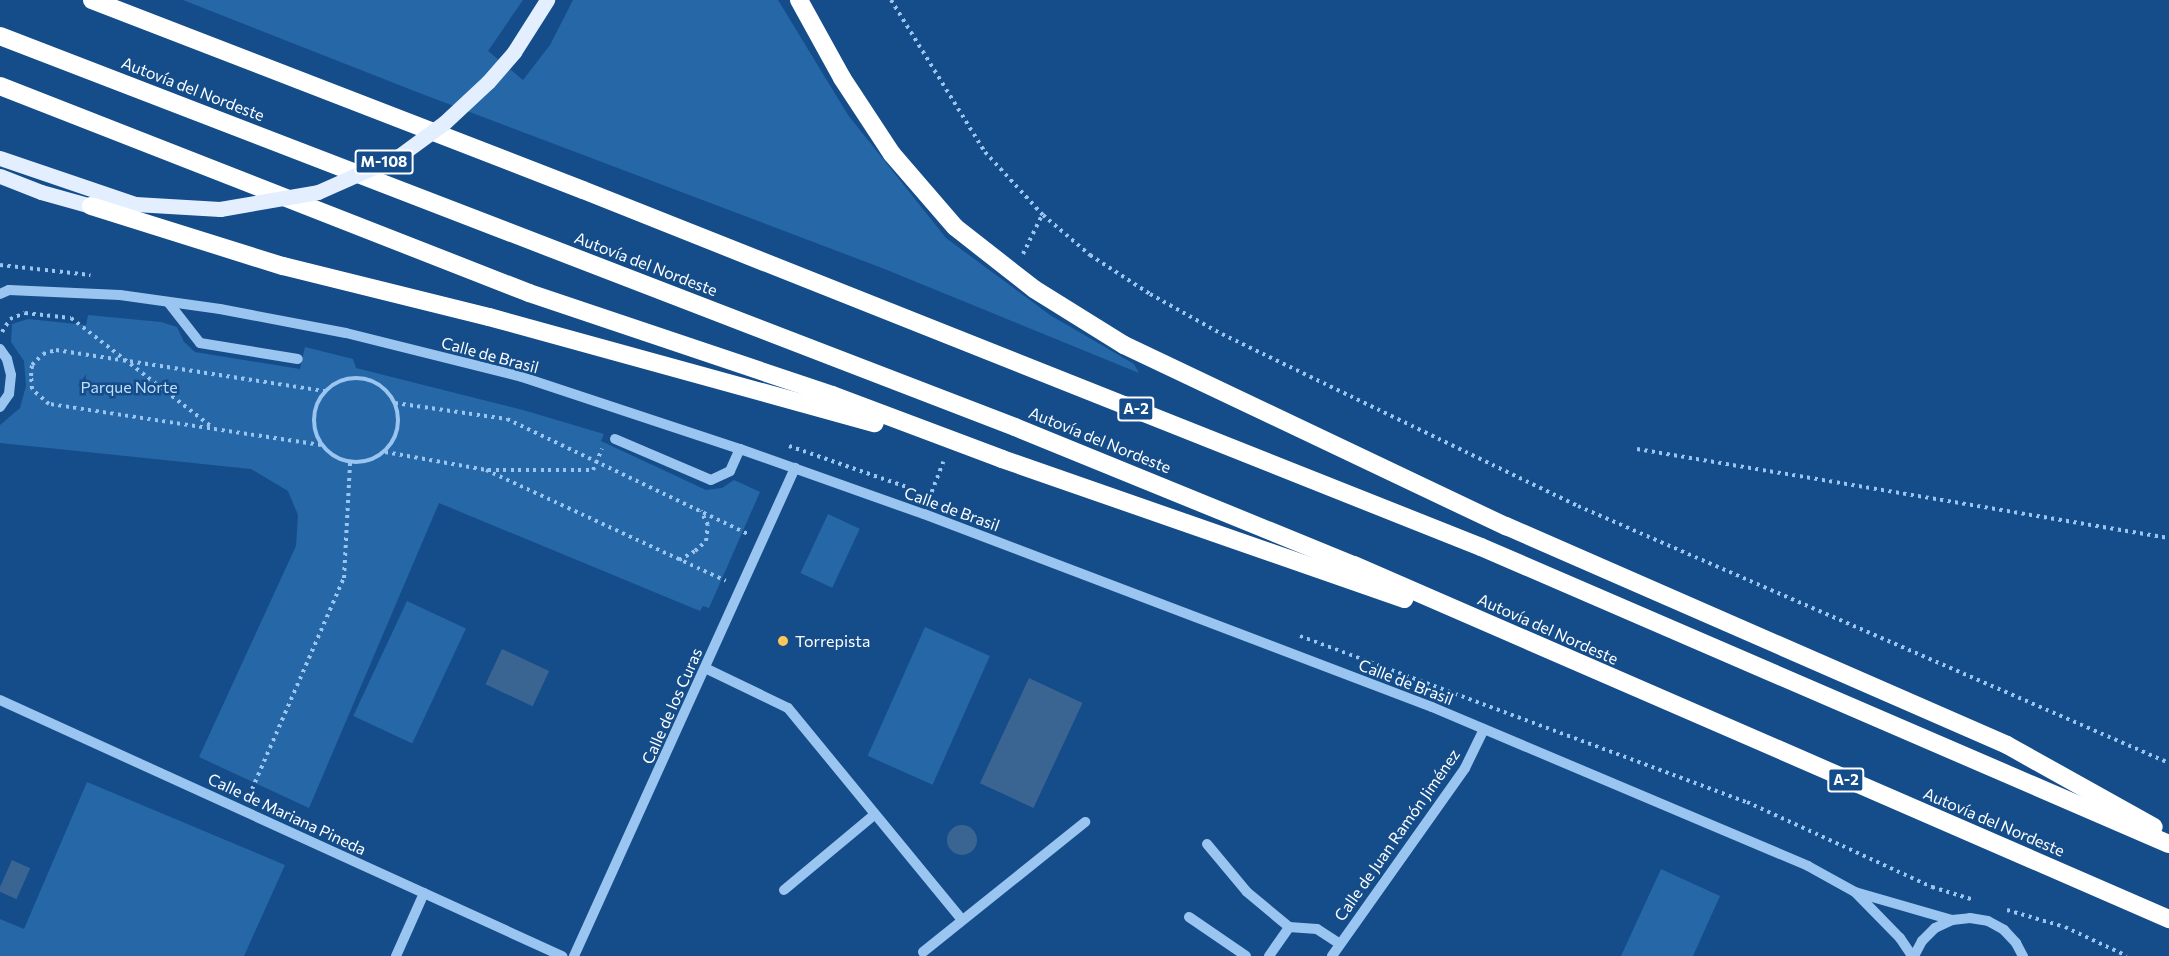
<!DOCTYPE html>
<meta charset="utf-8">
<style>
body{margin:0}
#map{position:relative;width:2169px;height:956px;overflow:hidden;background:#144d89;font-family:Commissioner,sans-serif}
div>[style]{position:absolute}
.green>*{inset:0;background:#2667a8;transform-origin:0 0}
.water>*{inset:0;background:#3a6592;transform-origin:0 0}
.round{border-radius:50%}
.path>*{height:4px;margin-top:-2px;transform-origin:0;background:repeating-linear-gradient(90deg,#9ac5f0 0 3px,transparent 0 7.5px)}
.path>.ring{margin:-2px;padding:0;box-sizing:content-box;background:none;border:4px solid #9ac5f0;border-radius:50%}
.minor>*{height:10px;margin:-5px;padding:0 5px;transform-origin:5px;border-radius:5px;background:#9ac5f0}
.major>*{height:15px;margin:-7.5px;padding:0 7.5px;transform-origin:7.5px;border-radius:7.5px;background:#e3efff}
.highway>*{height:18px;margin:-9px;padding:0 9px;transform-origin:9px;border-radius:9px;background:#fff}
.major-bridge>*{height:15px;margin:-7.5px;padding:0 7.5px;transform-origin:7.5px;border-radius:7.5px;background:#e3efff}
.dots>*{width:16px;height:16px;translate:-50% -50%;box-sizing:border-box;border:3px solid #144d89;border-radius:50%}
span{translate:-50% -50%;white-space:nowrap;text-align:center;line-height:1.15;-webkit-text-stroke:5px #144d89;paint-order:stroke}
.shield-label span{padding:2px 4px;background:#144d89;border:2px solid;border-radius:4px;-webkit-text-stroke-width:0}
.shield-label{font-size:15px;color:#fff;font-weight:700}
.street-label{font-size:16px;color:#fff}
.park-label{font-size:16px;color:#c1defb}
.poi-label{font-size:16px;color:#fff}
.left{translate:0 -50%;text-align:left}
</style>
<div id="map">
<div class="green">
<i style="clip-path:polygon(183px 0,523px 0,488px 51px,523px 80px,550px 45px,573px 0,778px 0,848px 115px,946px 238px,1050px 315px,1134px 364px,1139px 373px,882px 268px,422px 94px)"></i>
<i style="clip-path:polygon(88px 315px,161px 322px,177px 327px,184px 342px,195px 352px,300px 369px,305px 347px,353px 359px,356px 368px,523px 410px,604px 434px,601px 441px,706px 490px,722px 488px,734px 480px,760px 492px,709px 608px,703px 606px,700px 611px,439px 503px,309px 808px,199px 757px,296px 546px,298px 515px,288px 491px,251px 469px,0 443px,0 425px,20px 408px,26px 386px,24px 361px,11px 342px,12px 324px,28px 319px,86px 325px)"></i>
<i style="left:828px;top:514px;width:35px;height:65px;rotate:25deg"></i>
<i style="left:407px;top:601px;width:65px;height:127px;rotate:25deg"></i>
<i style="left:925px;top:627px;width:71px;height:141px;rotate:24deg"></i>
<i style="clip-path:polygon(87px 782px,285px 865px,244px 956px,0 956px,0 919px,24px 929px)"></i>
<i style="clip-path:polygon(1661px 869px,1720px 896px,1693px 956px,1621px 956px)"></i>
</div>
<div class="water">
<i style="left:502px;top:649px;width:52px;height:39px;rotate:25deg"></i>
<i style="left:1029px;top:678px;width:59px;height:116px;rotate:25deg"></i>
<i class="round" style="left:947px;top:825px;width:30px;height:30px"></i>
<i style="left:12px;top:860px;width:20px;height:34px;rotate:24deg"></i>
</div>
<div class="path">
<i style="left:891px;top:0;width:179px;rotate:58.3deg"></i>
<i style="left:985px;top:152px;width:86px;rotate:47.4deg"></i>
<i style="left:1043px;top:215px;width:62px;rotate:40.4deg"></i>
<i style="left:1090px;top:255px;width:72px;rotate:33deg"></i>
<i style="left:1150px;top:294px;width:82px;rotate:29.1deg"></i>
<i style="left:1222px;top:334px;width:395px;rotate:25.8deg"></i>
<i style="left:1578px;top:506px;width:644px;rotate:23.5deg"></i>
<i style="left:1023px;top:254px;width:43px;rotate:-64deg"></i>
<i style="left:0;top:265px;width:91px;rotate:6.3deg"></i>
<i style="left:2px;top:332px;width:15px;rotate:-58deg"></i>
<i style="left:10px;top:319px;width:16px;rotate:-22deg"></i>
<i style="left:25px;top:313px;width:46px;rotate:6.2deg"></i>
<i style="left:71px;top:318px;width:178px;rotate:37.7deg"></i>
<i class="ring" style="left:314px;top:378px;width:80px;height:80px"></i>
<i style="left:395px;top:403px;width:113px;rotate:8.1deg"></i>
<i style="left:507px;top:419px;width:267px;rotate:25.5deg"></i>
<i style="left:321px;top:445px;width:275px;rotate:-171.4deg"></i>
<i style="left:49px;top:404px;width:23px;rotate:-139deg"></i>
<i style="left:32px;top:389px;width:13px;rotate:-94deg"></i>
<i style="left:31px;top:376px;width:11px;rotate:-85deg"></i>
<i style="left:32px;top:365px;width:16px;rotate:-45deg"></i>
<i style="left:43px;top:354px;width:14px;rotate:-17deg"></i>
<i style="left:56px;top:350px;width:272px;rotate:8.7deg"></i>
<i style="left:789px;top:446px;width:133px;rotate:19.2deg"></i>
<i style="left:1637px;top:449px;width:539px;rotate:9.5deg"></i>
<i style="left:385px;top:452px;width:103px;rotate:10.1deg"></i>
<i style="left:486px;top:470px;width:264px;rotate:24.8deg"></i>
<i style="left:488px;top:470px;width:105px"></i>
<i style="left:593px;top:470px;width:23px;rotate:-67deg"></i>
<i style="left:929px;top:499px;width:40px;rotate:-69deg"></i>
<i style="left:679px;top:560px;width:18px;rotate:-29deg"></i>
<i style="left:695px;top:551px;width:15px;rotate:-42deg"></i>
<i style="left:706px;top:541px;width:16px;rotate:-83deg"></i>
<i style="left:708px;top:525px;width:16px;rotate:-117deg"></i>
<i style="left:1300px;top:636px;width:477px;rotate:20.4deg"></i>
<i style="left:1747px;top:802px;width:204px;rotate:24.7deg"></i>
<i style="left:1932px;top:887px;width:44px;rotate:17.2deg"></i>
<i style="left:249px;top:796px;width:238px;rotate:-66.5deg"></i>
<i style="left:344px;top:578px;width:116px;rotate:-87deg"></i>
<i style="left:2007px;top:910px;width:60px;rotate:16.3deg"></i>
<i style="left:2065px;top:927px;width:68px;rotate:25.1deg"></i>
</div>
<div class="minor">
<i style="left:0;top:294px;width:10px;rotate:-24deg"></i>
<i style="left:9px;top:290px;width:111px;rotate:2.6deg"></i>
<i style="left:120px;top:295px;width:101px;rotate:8deg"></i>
<i style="left:220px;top:309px;width:128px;rotate:10.8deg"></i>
<i style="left:346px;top:333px;width:181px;rotate:14deg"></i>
<i style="left:522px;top:377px;width:230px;rotate:18.3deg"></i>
<i style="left:740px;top:449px;width:195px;rotate:19.5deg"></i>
<i style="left:924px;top:514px;width:543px;rotate:20.8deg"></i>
<i style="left:1432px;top:707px;width:408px;rotate:22.9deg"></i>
<i style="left:1808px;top:866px;width:54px;rotate:29deg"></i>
<i style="left:1855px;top:892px;width:101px;rotate:16.1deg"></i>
<i style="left:168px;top:302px;width:52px;rotate:52deg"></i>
<i style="left:200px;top:343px;width:99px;rotate:9.3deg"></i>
<i style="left:0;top:349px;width:12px;rotate:55deg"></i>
<i style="left:7px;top:359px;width:16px;rotate:76deg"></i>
<i style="left:11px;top:375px;width:19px;rotate:96deg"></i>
<i style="left:9px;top:394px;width:16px;rotate:125deg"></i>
<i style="left:615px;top:439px;width:104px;rotate:23.1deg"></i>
<i style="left:711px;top:480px;width:21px;rotate:-25deg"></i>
<i style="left:730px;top:471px;width:24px;rotate:-66deg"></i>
<i style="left:705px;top:668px;width:92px;rotate:25.7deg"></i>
<i style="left:788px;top:708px;width:274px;rotate:50.6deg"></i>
<i style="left:0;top:700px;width:618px;rotate:24.49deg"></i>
<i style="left:1207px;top:844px;width:62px;rotate:50.2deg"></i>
<i style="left:1247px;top:892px;width:55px;rotate:39.8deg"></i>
<i style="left:1289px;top:927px;width:28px;rotate:4deg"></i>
<i style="left:1317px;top:929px;width:27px;rotate:33deg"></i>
<i style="left:784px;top:890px;width:117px;rotate:-39.8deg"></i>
<i style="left:1857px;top:894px;width:62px;rotate:45.7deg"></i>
<i style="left:1900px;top:938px;width:22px;rotate:56deg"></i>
<i style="left:1189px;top:917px;width:69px;rotate:34.4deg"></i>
<i style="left:923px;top:952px;width:208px;rotate:-38.7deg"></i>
<i style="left:396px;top:956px;width:69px;rotate:-66deg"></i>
<i style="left:574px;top:956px;width:536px;rotate:-65.64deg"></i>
<i style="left:1269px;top:956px;width:35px;rotate:-55deg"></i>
<i style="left:1332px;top:956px;width:230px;rotate:-54.7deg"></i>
<i style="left:1465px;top:768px;width:43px;rotate:-64deg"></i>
<i style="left:1914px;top:956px;width:17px;rotate:-62deg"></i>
<i style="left:1922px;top:941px;width:18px;rotate:-45deg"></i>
<i style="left:1935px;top:928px;width:19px;rotate:-25deg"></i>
<i style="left:1952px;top:920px;width:18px;rotate:-6deg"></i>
<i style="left:1970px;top:918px;width:18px;rotate:9deg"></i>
<i style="left:1988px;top:921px;width:18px;rotate:29deg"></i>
<i style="left:2004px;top:930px;width:18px;rotate:47deg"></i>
<i style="left:2016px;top:943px;width:15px;rotate:62deg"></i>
</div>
<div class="major">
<i style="left:514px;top:52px;width:62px;rotate:-57.6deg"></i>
<i style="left:0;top:158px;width:143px;rotate:18.8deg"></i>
<i style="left:135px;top:204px;width:85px;rotate:3.4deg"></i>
<i style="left:0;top:176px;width:44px;rotate:21.3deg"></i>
<i style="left:41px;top:192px;width:52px;rotate:15.6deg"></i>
<i style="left:91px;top:206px;width:9px"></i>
</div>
<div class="highway">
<i style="left:92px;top:0;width:526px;rotate:21.15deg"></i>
<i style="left:583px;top:190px;width:966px;rotate:21.68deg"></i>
<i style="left:1481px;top:547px;width:749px;rotate:23.35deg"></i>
<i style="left:799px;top:0;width:89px;rotate:61.1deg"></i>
<i style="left:842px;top:78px;width:91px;rotate:56.7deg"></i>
<i style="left:892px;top:154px;width:96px;rotate:49.2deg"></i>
<i style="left:955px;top:227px;width:100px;rotate:38.1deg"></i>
<i style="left:1034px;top:289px;width:106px;rotate:31.9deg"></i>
<i style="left:1124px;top:345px;width:423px;rotate:25.4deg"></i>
<i style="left:1506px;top:526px;width:547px;rotate:23.61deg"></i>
<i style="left:2007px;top:745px;width:168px;rotate:29.2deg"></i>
<i style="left:0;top:36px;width:1088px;rotate:21.07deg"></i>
<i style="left:1015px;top:427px;width:366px;rotate:22.2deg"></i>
<i style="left:1354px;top:565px;width:889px;rotate:23.48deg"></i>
<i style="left:0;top:86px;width:568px;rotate:21.37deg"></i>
<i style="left:529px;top:293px;width:320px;rotate:18.6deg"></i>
<i style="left:832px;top:395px;width:182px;rotate:20.6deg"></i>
<i style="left:1002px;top:459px;width:426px;rotate:19.2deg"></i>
<i style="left:91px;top:206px;width:201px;rotate:17.4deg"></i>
<i style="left:283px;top:266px;width:212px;rotate:13.9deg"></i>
<i style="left:489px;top:317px;width:400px;rotate:15.4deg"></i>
</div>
<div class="major-bridge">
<i style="left:220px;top:209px;width:99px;rotate:-9.8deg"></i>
<i style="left:318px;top:192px;width:89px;rotate:-24deg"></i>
<i style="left:399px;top:156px;width:56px;rotate:-36.3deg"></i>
<i style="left:444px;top:123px;width:60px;rotate:-43deg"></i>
<i style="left:488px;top:82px;width:40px;rotate:-49deg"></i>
</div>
<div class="dots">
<i style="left:783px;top:641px;background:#ffc759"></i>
</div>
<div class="shield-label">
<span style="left:384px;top:162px">M-108</span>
<span style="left:1136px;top:409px">A-2</span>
<span style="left:1846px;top:780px">A-2</span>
</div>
<div class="street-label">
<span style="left:193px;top:89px;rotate:21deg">Autovía del Nordeste</span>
<span style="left:646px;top:264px;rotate:21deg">Autovía del Nordeste</span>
<span style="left:490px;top:355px;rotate:15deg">Calle de Brasil</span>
<span style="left:1100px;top:440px;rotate:22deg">Autovía del Nordeste</span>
<span style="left:952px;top:509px;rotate:20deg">Calle de Brasil</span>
<span style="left:1548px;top:629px;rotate:24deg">Autovía del Nordeste</span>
<span style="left:1406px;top:682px;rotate:21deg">Calle de Brasil</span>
<span style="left:672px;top:706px;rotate:-66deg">Calle de los Curas</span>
<span style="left:287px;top:814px;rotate:25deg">Calle de Mariana Pineda</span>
<span style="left:1994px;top:822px;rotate:23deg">Autovía del Nordeste</span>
<span style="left:1397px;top:835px;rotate:-55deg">Calle de Juan Ramón Jiménez</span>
</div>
<div class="park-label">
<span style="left:129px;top:387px">Parque Norte</span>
</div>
<div class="poi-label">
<span class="left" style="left:795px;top:641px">Torrepista</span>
</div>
</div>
